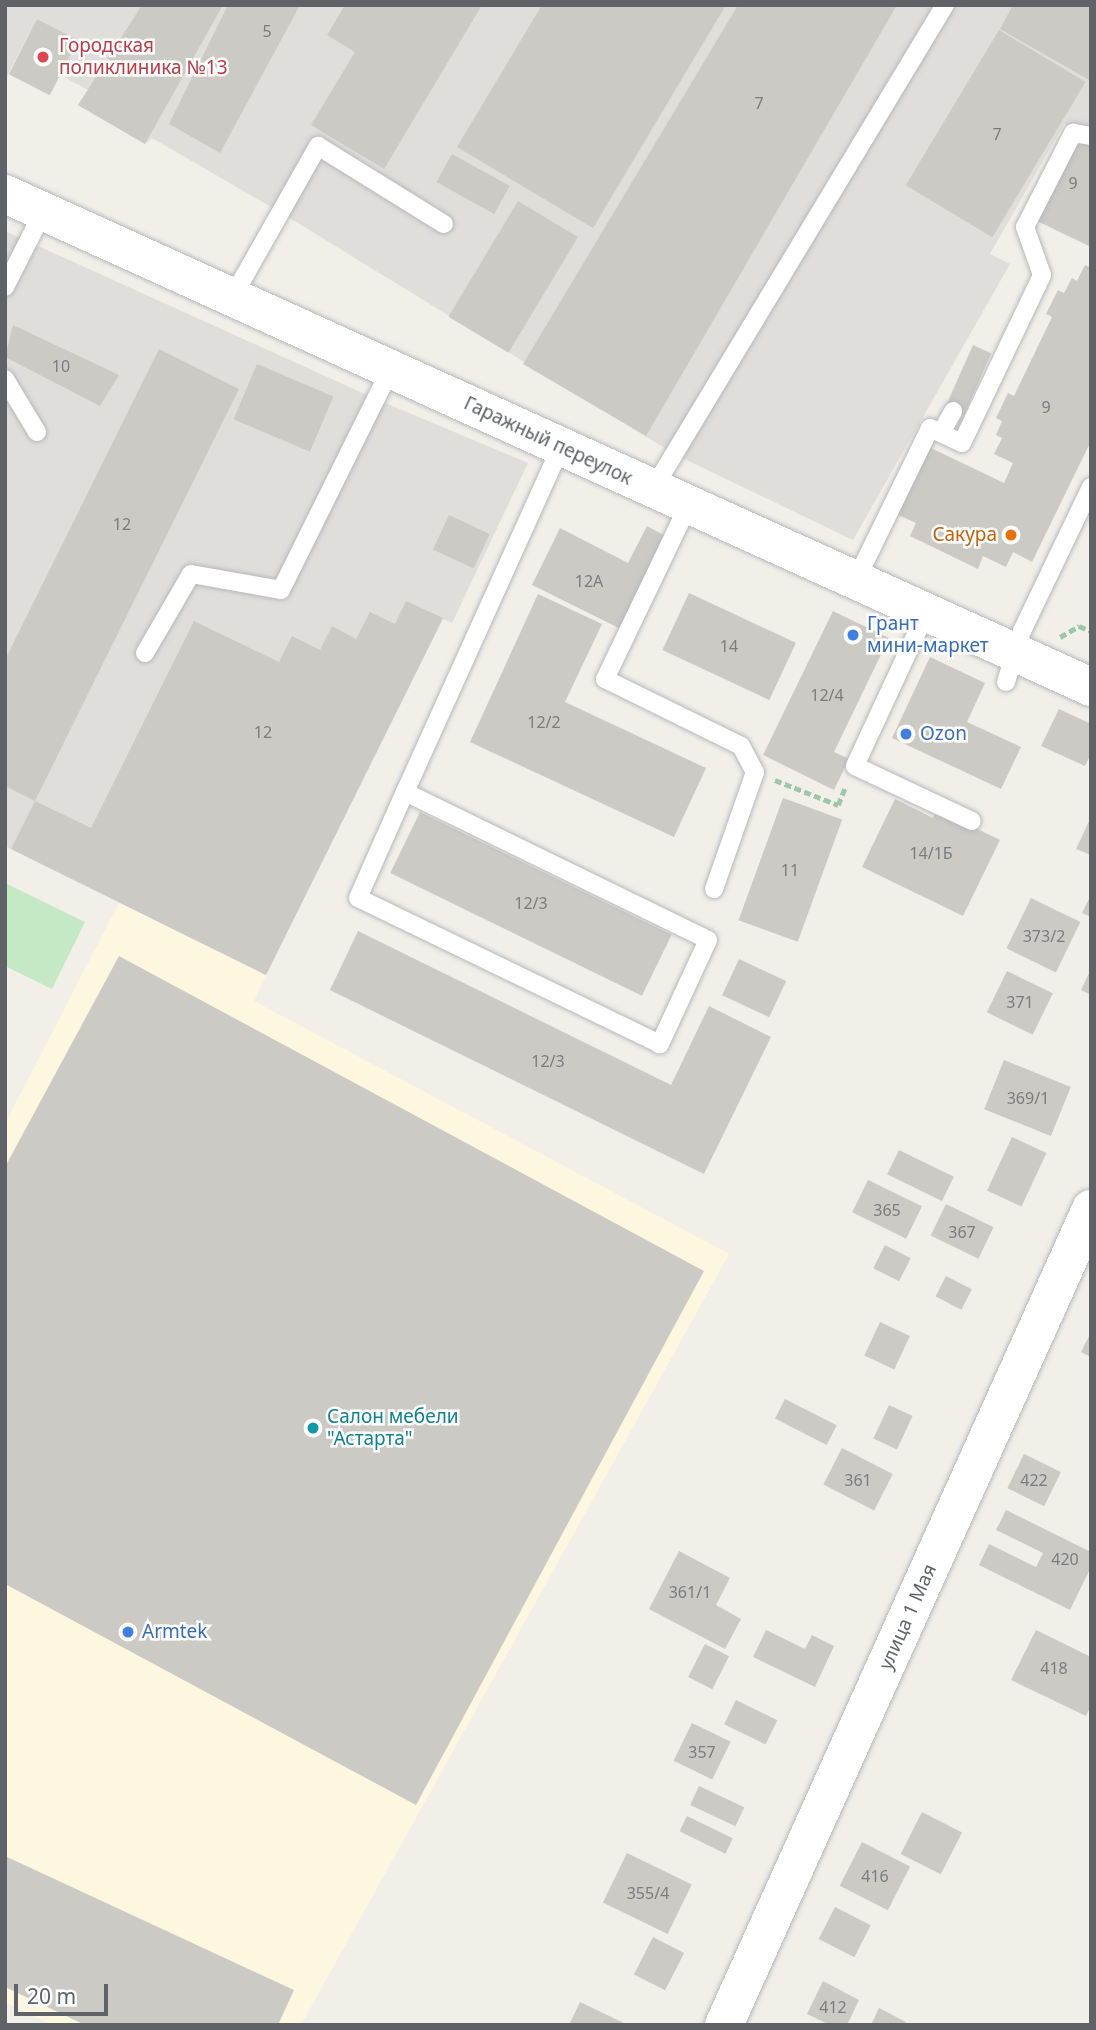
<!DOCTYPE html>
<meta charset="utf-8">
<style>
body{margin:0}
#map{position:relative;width:1096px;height:2030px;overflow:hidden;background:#f1efe8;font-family:"Noto Sans",sans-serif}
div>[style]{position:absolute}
.commercial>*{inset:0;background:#fef7e0}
.industrial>*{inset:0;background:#e0deda}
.green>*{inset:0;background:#c5e8c5}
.building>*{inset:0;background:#cccac5;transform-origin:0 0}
.path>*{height:4.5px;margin-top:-2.25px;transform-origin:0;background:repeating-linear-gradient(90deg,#9cc7a9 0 7px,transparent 0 10.5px)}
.roads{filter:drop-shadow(0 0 2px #b5b8bc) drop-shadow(0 0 2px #b5b8bc)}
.service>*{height:18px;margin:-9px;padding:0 9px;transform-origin:9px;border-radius:9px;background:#fff}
.tertiary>*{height:38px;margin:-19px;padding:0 19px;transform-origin:19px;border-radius:19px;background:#fff}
.secondary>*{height:38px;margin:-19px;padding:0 19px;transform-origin:19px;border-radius:19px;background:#fff}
.dots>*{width:19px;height:19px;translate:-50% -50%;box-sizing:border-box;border:4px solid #fff;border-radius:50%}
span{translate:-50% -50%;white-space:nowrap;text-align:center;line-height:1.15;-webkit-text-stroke:5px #fff;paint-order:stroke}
.number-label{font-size:16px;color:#7a7d7f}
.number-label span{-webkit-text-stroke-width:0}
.health-label{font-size:19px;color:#be3a42}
.left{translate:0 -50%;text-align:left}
.street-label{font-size:19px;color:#5f6368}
.food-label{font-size:19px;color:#c56008}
.right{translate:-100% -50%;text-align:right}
.shop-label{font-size:19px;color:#366cbe}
.culture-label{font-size:19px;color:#0d838f}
.frame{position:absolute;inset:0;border:7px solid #5f6368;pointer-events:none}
.scale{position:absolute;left:14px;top:1984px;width:94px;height:32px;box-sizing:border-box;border:4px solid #5f6368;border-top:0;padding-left:9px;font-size:21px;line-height:24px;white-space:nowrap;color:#5f6368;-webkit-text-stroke:5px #fff;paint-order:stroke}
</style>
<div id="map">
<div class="commercial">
<i style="clip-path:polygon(119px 903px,266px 975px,254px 1001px,729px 1254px,301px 2025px,52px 2025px,5px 2002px,5px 1124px)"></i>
</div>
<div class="industrial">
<i style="clip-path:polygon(5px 5px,1091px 5px,1091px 127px,1064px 124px,990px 254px,1010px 264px,853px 540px,676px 455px,280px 212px,152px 138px,145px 144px,78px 105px,88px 90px,60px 75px,78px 40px,37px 19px,5px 80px)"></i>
<i style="clip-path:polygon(5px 231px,376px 399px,528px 463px,452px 623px,443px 619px,266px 975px,5px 846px)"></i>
</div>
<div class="green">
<i style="clip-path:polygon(5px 883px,85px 922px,52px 989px,5px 966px)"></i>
</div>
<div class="building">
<i style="clip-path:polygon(142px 5px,223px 5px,145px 144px,78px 105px)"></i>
<i style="clip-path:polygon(228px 5px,300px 5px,220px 153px,169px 124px)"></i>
<i style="clip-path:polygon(345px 5px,482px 5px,384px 169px,311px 125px,355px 52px,327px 35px)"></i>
<i style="clip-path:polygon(542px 5px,726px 5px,593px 228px,457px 147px)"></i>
<i style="clip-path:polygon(738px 5px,897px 5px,646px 436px,523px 364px)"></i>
<i style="clip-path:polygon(1013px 5px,1091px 5px,1091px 81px,1000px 29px)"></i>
<i style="left:37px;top:19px;width:46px;height:62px;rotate:27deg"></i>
<i style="left:999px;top:30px;width:101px;height:181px;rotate:31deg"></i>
<i style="clip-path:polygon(1077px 139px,1091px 146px,1091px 247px,1037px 221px)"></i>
<i style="left:452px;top:154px;width:66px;height:32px;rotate:29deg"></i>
<i style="left:518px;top:201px;width:70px;height:135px;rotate:31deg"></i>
<i style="clip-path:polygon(1085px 265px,1091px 268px,1091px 441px,1032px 562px,1013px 552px,1006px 567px,983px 556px,978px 569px,910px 536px,916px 523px,896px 514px,929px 447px,1004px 483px,1013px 463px,994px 454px,1002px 438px,996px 435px,1002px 421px,996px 418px,1008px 393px,1014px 396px,1052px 317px,1046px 314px,1058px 290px,1064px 293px,1072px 278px,1077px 281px)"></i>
<i style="clip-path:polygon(13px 325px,119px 375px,100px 406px,5px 357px)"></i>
<i style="left:973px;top:345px;width:20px;height:68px;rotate:24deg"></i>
<i style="clip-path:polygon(159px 349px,239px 389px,35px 801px,5px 786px,5px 660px)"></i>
<i style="left:257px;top:364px;width:83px;height:60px;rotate:23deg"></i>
<i style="left:449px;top:515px;width:45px;height:38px;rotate:25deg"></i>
<i style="clip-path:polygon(647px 526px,671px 539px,621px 629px,532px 585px,560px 528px,628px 563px)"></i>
<i style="left:689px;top:593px;width:118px;height:63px;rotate:25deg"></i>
<i style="clip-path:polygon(538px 594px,602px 624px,565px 702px,706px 768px,674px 837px,470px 742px)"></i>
<i style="clip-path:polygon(406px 601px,443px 618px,266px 975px,11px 849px,35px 801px,91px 828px,194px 621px,279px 662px,292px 636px,320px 650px,332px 626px,356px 639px,370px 612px,395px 624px)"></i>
<i style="clip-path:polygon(833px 611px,889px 638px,834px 752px,849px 759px,834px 790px,763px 755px)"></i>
<i style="clip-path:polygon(930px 657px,985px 683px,967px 722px,1021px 747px,1001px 789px,892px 738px)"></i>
<i style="clip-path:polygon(1059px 709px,1091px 724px,1091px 754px,1085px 766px,1041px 746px)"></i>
<i style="left:783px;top:798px;width:63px;height:130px;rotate:20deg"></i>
<i style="clip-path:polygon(895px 799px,933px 818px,937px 809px,1000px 840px,963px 916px,862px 867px)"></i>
<i style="left:420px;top:812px;width:280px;height:68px;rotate:26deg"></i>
<i style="clip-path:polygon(1091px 817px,1091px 855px,1076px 849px)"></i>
<i style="clip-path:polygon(1091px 895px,1091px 917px,1082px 913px)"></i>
<i style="left:1031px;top:898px;width:55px;height:56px;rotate:26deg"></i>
<i style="clip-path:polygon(358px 931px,671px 1085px,709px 1006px,771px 1037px,704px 1174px,330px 990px)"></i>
<i style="clip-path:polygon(119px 956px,704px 1271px,416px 1805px,5px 1584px,5px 1167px)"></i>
<i style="left:739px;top:959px;width:52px;height:40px;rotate:25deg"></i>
<i style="clip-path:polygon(1091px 969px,1091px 995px,1081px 990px)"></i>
<i style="left:1007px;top:971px;width:51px;height:46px;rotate:26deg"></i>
<i style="left:1004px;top:1060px;width:72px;height:53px;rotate:22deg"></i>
<i style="left:1012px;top:1137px;width:38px;height:59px;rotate:25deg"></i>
<i style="left:899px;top:1150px;width:61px;height:27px;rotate:26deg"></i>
<i style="left:868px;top:1180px;width:60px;height:36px;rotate:26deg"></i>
<i style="left:946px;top:1204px;width:53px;height:35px;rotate:26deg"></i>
<i style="left:885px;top:1245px;width:29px;height:26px;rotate:27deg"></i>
<i style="left:946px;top:1276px;width:29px;height:23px;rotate:27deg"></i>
<i style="left:880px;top:1322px;width:33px;height:37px;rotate:25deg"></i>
<i style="clip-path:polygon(1091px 1332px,1091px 1357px,1081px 1352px)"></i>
<i style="left:785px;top:1399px;width:58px;height:22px;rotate:27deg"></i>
<i style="left:889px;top:1405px;width:26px;height:37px;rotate:25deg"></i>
<i style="left:842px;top:1448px;width:57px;height:41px;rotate:27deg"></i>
<i style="left:1024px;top:1454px;width:41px;height:38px;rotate:26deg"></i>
<i style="clip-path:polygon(1006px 1510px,1091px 1552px,1091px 1567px,1070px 1610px,979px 1565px,989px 1544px,1036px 1567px,1043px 1553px,996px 1530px)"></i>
<i style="clip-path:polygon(679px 1551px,730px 1578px,716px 1605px,741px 1619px,725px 1649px,649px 1609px)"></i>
<i style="clip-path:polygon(766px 1630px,805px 1649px,812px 1635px,834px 1646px,815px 1687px,753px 1657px)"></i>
<i style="clip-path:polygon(1036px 1630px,1091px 1657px,1091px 1705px,1086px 1716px,1011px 1680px)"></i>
<i style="left:705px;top:1644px;width:27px;height:37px;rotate:27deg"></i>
<i style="left:736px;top:1700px;width:46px;height:27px;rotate:26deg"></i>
<i style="left:692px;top:1723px;width:43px;height:42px;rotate:26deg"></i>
<i style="left:699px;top:1786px;width:50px;height:21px;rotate:25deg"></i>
<i style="left:922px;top:1812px;width:45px;height:47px;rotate:27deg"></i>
<i style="left:687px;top:1816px;width:51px;height:17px;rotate:26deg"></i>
<i style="left:862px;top:1842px;width:54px;height:49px;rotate:27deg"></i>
<i style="left:627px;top:1853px;width:72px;height:55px;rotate:26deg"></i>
<i style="clip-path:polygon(5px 1856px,294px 1990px,278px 2025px,85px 2025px,5px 1987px)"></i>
<i style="left:835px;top:1907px;width:40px;height:36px;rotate:27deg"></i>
<i style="left:653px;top:1937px;width:35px;height:42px;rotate:27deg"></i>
<i style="clip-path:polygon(823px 1981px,859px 2000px,847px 2025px,830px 2025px,807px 2014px)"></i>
<i style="clip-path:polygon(580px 2002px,628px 2025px,569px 2025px)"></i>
<i style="clip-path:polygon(879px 2008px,906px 2022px,905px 2025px,871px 2025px)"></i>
</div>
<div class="path">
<i style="left:1060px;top:637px;width:22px;rotate:-30deg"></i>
<i style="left:1079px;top:626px;width:13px;rotate:23deg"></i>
<i style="left:775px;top:780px;width:68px;rotate:21.6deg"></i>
<i style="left:838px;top:805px;width:18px;rotate:-68deg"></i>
</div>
<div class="roads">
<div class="service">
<i style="left:5px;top:287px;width:84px;rotate:-63.1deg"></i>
<i style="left:232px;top:298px;width:175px;rotate:-60.5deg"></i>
<i style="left:318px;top:146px;width:148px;rotate:31.8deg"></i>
<i style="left:5px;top:379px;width:62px;rotate:58.9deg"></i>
<i style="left:941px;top:433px;width:25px;rotate:-61deg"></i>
<i style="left:653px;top:489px;width:565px;rotate:-58.9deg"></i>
<i style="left:688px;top:506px;width:192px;rotate:115.6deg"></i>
<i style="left:605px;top:679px;width:152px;rotate:26.2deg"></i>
<i style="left:741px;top:746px;width:30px;rotate:62deg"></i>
<i style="left:755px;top:772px;width:124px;rotate:109.3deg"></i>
<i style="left:855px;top:582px;width:171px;rotate:-64deg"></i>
<i style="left:930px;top:428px;width:35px;rotate:25deg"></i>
<i style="left:962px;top:443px;width:186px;rotate:-64.5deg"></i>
<i style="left:1042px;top:275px;width:51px;rotate:-109.5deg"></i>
<i style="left:1025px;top:227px;width:106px;rotate:-62.9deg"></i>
<i style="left:1073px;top:133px;width:18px;rotate:9deg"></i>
<i style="left:925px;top:615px;width:166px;rotate:114.9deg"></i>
<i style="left:855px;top:766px;width:129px;rotate:25.2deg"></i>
<i style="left:145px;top:653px;width:91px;rotate:-59.8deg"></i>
<i style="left:191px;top:574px;width:91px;rotate:10.1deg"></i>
<i style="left:281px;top:590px;width:246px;rotate:-63.6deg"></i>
<i style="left:1006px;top:682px;width:53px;rotate:-72.6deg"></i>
<i style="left:1022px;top:631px;width:160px;rotate:-64.4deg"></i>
<i style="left:405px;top:792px;width:337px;rotate:26deg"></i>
<i style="left:708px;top:940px;width:115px;rotate:114.8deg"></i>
<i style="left:660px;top:1044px;width:335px;rotate:-154.2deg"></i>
<i style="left:358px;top:898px;width:116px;rotate:-66.1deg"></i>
<i style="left:405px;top:792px;width:379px;rotate:-65.7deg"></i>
</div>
<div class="tertiary">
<i style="left:724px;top:2025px;width:895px;rotate:-65.78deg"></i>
</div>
<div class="secondary">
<i style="left:5px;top:194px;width:1193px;rotate:24.42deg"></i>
</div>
</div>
<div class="dots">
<i style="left:43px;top:57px;background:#e0444e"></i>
<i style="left:1011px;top:535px;background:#e8710a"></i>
<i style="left:853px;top:635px;background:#3f7fe0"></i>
<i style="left:906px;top:734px;background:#3f7fe0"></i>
<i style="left:313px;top:1428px;background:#0f9aa8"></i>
<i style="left:128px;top:1632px;background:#3f7fe0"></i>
</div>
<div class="number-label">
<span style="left:267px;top:31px">5</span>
<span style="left:759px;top:103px">7</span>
<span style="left:997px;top:134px">7</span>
<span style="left:1073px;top:183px">9</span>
<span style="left:61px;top:366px">10</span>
<span style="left:1046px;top:407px">9</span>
<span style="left:122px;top:524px">12</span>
<span style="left:589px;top:581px">12А</span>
<span style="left:729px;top:646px">14</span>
<span style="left:827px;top:695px">12/4</span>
<span style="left:544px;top:722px">12/2</span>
<span style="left:263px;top:732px">12</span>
<span style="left:931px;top:853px">14/1Б</span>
<span style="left:790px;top:870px">11</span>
<span style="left:531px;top:903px">12/3</span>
<span style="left:1044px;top:936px">373/2</span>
<span style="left:1020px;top:1002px">371</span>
<span style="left:548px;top:1061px">12/3</span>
<span style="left:1028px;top:1098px">369/1</span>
<span style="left:887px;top:1210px">365</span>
<span style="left:962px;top:1232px">367</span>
<span style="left:858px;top:1480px">361</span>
<span style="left:1034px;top:1480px">422</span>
<span style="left:1065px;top:1559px">420</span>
<span style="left:690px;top:1592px">361/1</span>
<span style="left:1054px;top:1668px">418</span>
<span style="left:702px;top:1752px">357</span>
<span style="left:875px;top:1876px">416</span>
<span style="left:648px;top:1893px">355/4</span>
<span style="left:833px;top:2007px">412</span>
</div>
<div class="health-label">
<span class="left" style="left:59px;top:57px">Городская<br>поликлиника №13</span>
</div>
<div class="street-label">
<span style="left:548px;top:441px;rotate:25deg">Гаражный переулок</span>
<span style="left:908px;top:1617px;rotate:-66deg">улица 1 Мая</span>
</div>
<div class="food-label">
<span class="right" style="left:997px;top:535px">Сакура</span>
</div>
<div class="shop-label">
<span class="left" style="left:867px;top:635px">Грант<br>мини-маркет</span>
<span class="left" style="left:920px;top:734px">Ozon</span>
<span class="left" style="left:142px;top:1632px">Armtek</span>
</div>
<div class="culture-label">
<span class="left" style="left:327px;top:1428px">Салон мебели<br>"Астарта"</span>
</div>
<div class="frame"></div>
<div class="scale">20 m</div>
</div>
